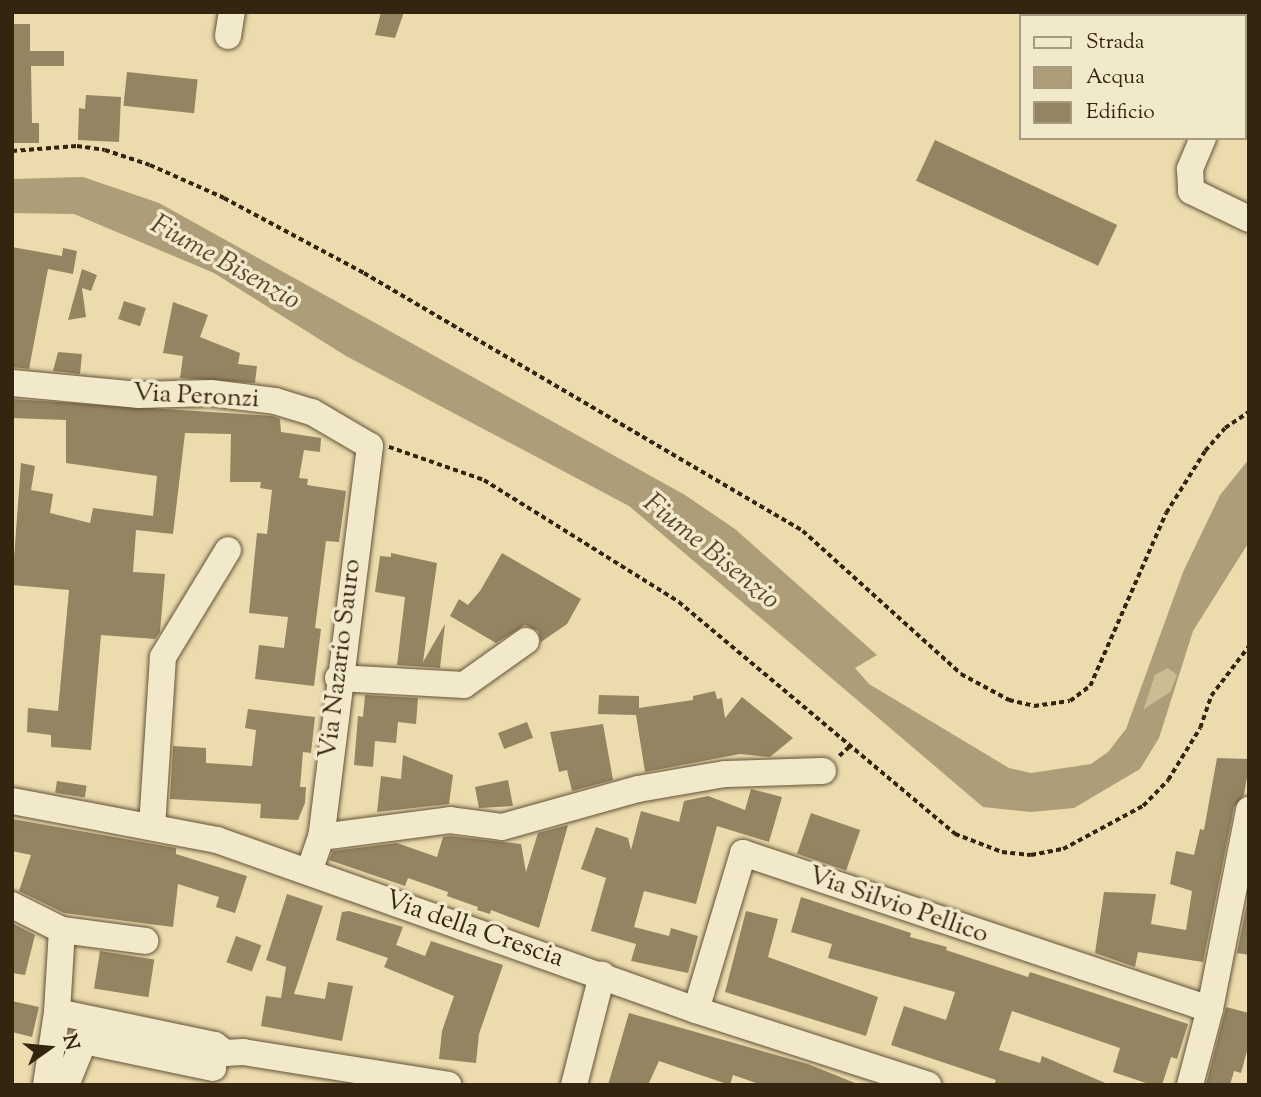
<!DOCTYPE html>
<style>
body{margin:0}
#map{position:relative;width:1261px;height:1097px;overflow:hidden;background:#ebdbad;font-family:"Sorts Mill Goudy",serif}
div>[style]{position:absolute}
.green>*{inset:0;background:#ccbc92}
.water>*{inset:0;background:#ad9d78}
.building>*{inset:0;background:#938462;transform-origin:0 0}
.path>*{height:3.5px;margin-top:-1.75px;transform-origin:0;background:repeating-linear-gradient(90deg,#342511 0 5px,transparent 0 8.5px)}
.roads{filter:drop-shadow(0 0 2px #625238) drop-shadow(0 0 2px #625238)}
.minor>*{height:26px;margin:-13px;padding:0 13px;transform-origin:13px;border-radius:13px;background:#f2e8ca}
span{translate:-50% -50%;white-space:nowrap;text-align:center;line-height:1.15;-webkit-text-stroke:7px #f2e8ca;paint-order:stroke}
.street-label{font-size:26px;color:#342511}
.water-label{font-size:28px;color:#584930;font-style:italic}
.frame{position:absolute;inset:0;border:14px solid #342511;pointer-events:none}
.legend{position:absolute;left:1019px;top:14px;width:228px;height:126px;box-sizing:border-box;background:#f2e8ca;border:2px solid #a69a80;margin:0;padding:9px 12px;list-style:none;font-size:21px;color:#342511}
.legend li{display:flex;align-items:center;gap:14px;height:35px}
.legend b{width:35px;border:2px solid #a69a80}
.north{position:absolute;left:14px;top:1013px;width:70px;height:70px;-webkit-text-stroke:5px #f2e8ca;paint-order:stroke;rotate:75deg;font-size:19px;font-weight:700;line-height:28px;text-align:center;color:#342511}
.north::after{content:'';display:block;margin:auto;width:24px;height:32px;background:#342511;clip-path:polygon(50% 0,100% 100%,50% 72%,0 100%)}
</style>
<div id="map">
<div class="green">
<i style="clip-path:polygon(1169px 667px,1177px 675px,1170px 692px,1144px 710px,1155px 675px)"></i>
</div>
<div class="water">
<i style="clip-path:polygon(evenodd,83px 177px,159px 203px,685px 495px,735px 529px,877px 655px,855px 668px,869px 684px,1009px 768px,1031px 773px,1091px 764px,1108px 752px,1126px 729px,1183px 572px,1220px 495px,1249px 459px,1249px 542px,1193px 631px,1159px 738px,1140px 769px,1074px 808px,1031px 812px,983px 807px,629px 506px,346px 356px,214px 273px,74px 214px,12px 213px,12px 179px,83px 177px,1168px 668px,1177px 675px,1170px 692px,1144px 709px,1155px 675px,1168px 668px)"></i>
</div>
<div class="building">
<i style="clip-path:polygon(381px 12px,404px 12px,395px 38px,375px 35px)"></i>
<i style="clip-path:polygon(12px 24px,30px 24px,30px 51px,64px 51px,64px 66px,31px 66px,32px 123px,39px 123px,39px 143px,12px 143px)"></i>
<i style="left:127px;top:72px;width:71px;height:34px;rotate:6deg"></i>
<i style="clip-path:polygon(86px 95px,121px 97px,119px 142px,78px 140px,79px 108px,85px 109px)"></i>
<i style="left:935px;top:140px;width:201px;height:45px;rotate:25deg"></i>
<i style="clip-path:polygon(12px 247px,62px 256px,63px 248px,77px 251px,73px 274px,48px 269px,29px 369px,12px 367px)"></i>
<i style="clip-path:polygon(82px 269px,97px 275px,91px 291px,82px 288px,86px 317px,68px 320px)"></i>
<i style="left:124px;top:301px;width:23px;height:19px;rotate:18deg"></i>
<i style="clip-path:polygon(173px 302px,208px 315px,200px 337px,240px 353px,238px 364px,257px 366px,255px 383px,180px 378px,183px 356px,163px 353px)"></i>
<i style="clip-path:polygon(58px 352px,82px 354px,80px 374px,53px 371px)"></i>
<i style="clip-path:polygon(12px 399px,272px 416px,280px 419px,281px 432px,321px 438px,320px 452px,304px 450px,299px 478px,308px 479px,307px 485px,346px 491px,339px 542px,326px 541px,315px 628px,321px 629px,314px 686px,255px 679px,259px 645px,284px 648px,288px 617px,249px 613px,257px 533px,267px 534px,272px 490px,260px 488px,261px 482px,230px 482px,231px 434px,185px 433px,173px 534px,136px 530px,133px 572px,165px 574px,160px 632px,155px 639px,101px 635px,91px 750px,51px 747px,51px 735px,27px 732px,28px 708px,58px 711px,69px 590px,12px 585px,21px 463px,35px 466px,31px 490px,53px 494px,50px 513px,90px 523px,93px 508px,153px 516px,157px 476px,66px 463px,66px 420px,12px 418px)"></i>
<i style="clip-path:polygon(391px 553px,437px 563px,423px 662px,445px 624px,440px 668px,397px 665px,405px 597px,375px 592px,380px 556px,391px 557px)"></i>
<i style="clip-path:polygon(502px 553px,581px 599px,567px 624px,541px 642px,538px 631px,525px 625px,496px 643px,450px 616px,459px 599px,468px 605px,480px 591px)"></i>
<i style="clip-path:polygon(715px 691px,717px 699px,722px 698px,725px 718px,742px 697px,793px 738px,770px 757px,740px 754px,645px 772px,636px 715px,598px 714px,599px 695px,639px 696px,639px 708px,693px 700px,693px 696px)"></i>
<i style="clip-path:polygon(365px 695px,418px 698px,416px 724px,398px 722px,396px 743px,375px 741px,373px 767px,354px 765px,358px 716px,363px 717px)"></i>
<i style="clip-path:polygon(248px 709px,315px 717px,311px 753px,303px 752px,300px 787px,306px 787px,305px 803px,298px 820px,260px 818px,261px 804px,170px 799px,173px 746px,206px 748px,206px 763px,252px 766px,256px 730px,245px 728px)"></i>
<i style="left:527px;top:722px;width:17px;height:31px;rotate:69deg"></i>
<i style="clip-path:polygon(603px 724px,613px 780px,572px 791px,567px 770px,559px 772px,550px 732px)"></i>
<i style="clip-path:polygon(403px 755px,453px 775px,449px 804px,377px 812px,381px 776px,401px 779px)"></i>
<i style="clip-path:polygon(1217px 758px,1249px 759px,1249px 765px,1244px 795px,1234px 807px,1203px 962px,1138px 952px,1135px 967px,1095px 953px,1104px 892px,1156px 894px,1151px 924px,1186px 930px,1192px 891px,1170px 884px,1176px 851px,1194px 855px,1200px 829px,1204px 830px)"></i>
<i style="clip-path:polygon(508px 780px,513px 806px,479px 808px,475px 787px)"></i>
<i style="left:57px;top:781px;width:30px;height:12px;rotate:9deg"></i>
<i style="clip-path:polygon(751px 789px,782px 797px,769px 842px,717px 826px,696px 904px,644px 891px,634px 927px,669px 936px,671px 928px,698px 936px,688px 973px,631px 961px,636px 944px,591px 931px,606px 878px,581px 869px,596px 827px,628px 838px,631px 850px,641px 811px,679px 822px,684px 801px,708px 796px,745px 810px)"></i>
<i style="left:811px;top:813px;width:52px;height:43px;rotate:19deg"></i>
<i style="clip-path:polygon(12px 819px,176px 848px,176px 854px,247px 876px,235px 913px,216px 907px,219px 897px,178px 884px,173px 927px,64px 913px,19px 891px,31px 855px,12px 851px)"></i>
<i style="clip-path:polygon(568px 825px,539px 928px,491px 910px,490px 914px,477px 910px,478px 907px,447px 896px,448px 892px,408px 878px,405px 886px,329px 860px,333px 851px,397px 843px,437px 857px,443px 837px,450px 836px,521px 844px,526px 872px,538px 833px)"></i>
<i style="clip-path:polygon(1249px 893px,1249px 955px,1237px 953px)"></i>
<i style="clip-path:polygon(287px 894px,323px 906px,294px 994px,325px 999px,328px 982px,353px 986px,342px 1041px,261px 1026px,266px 996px,281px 998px,286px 967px,266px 960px)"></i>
<i style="clip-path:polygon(801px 897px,911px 933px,910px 937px,947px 947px,946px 950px,1028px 977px,1030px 972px,1188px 1024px,1177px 1059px,1171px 1057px,1162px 1085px,1152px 1085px,1113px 1072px,1120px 1048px,1012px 1011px,999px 1050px,1040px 1063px,1042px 1056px,1110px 1085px,994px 1085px,996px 1080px,891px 1045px,904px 1006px,946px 1020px,955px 992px,828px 958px,832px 944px,791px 932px)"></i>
<i style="clip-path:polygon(349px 911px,403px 927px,396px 945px,425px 956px,431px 941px,503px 965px,479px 1034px,476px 1063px,439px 1059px,442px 1031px,454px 996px,384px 967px,388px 958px,336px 940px,342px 912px)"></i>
<i style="clip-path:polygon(746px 911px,778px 919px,768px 957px,878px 997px,866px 1036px,725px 992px)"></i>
<i style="clip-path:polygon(12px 923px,35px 935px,25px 975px,12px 973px)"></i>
<i style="left:236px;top:936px;width:27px;height:28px;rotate:20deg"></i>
<i style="left:100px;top:951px;width:55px;height:38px;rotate:9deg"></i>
<i style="clip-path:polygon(12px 1001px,39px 1007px,32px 1037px,12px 1032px)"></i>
<i style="clip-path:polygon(1226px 1007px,1249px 1013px,1249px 1044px,1241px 1073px,1234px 1071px,1230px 1085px,1206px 1085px)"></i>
<i style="clip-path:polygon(629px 1013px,808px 1064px,860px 1085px,762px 1085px,733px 1075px,730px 1085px,659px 1061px,648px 1085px,608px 1085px)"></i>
</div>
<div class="path">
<i style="left:12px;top:151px;width:65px;rotate:-4.4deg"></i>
<i style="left:77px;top:146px;width:28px;rotate:8deg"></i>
<i style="left:105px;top:150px;width:47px;rotate:18.4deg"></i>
<i style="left:150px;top:165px;width:81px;rotate:24deg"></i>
<i style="left:224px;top:198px;width:159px;rotate:28.2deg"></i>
<i style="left:364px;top:273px;width:509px;rotate:30.44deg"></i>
<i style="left:803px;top:531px;width:213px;rotate:42.1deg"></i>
<i style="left:961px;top:674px;width:55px;rotate:28.4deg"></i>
<i style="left:1009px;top:700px;width:26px;rotate:13deg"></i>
<i style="left:1034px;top:706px;width:36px;rotate:-8deg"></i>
<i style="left:1070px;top:701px;width:25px;rotate:-37deg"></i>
<i style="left:1090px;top:686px;width:189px;rotate:-66.3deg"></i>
<i style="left:1166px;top:513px;width:73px;rotate:-57.8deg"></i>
<i style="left:1205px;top:451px;width:30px;rotate:-49deg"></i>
<i style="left:1225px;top:428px;width:29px;rotate:-34deg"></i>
<i style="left:389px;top:447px;width:101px;rotate:19.2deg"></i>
<i style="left:484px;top:480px;width:230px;rotate:32deg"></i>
<i style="left:679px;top:602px;width:361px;rotate:40deg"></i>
<i style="left:955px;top:834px;width:50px;rotate:21deg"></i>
<i style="left:1002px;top:852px;width:29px;rotate:6deg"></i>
<i style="left:1031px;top:855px;width:33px;rotate:-11deg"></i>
<i style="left:1063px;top:849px;width:91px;rotate:-28.3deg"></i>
<i style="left:1143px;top:806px;width:36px;rotate:-46deg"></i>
<i style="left:1168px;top:780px;width:61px;rotate:-58.4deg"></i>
<i style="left:1200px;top:728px;width:34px;rotate:-71deg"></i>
<i style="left:1211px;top:696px;width:63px;rotate:-52.8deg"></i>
<i style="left:839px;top:756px;width:15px;rotate:-42deg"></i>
</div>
<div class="roads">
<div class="minor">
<i style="left:228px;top:36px;width:24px;rotate:-81deg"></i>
<i style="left:1245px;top:58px;width:6px;rotate:-51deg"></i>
<i style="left:1203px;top:138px;width:34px;rotate:113deg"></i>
<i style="left:1190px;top:169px;width:22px;rotate:87deg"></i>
<i style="left:1191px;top:191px;width:64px;rotate:25.8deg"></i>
<i style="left:12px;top:383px;width:128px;rotate:5.4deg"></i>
<i style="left:139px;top:395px;width:72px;rotate:-1.6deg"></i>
<i style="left:211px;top:393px;width:64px;rotate:7.1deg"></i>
<i style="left:275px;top:401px;width:39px;rotate:17deg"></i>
<i style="left:312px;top:412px;width:67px;rotate:30.4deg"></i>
<i style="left:370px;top:446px;width:394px;rotate:97.1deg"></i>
<i style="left:321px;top:837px;width:36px;rotate:109deg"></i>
<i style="left:338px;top:678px;width:126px;rotate:3.2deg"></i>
<i style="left:464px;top:685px;width:76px;rotate:-35.4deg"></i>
<i style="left:12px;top:801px;width:209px;rotate:10.8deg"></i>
<i style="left:217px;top:840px;width:508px;rotate:19.54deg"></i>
<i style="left:696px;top:1010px;width:244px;rotate:17.9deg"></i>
<i style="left:152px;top:827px;width:170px;rotate:-86.3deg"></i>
<i style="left:163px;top:657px;width:125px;rotate:-58.7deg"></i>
<i style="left:321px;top:837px;width:130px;rotate:-7.5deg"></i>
<i style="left:450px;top:820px;width:52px;rotate:7.7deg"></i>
<i style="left:502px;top:827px;width:141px;rotate:-15.6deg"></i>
<i style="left:638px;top:789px;width:88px;rotate:-9.8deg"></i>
<i style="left:725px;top:774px;width:98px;rotate:-1.8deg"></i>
<i style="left:12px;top:905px;width:56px;rotate:26.6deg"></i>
<i style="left:62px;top:930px;width:82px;rotate:93.5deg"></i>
<i style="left:62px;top:930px;width:84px;rotate:7.5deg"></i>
<i style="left:696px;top:1010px;width:164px;rotate:-73.3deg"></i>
<i style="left:743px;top:853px;width:492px;rotate:18.5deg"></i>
<i style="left:46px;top:1085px;width:74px;rotate:-81.4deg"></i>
<i style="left:57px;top:1012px;width:161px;rotate:11.8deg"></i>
<i style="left:215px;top:1045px;width:13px;rotate:39deg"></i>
<i style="left:225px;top:1053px;width:18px;rotate:-3deg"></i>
<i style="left:243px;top:1052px;width:208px;rotate:9.1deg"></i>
<i style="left:66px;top:1085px;width:48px;rotate:-67.8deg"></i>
<i style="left:84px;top:1041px;width:132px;rotate:11.8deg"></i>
<i style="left:574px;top:1085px;width:114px;rotate:-75.7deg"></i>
<i style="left:1190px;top:1085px;width:79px;rotate:-75.3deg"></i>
<i style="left:1210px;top:1009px;width:203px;rotate:-78.9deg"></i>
</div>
</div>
<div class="street-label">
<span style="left:196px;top:397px;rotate:3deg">Via Peronzi</span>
<span style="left:341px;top:659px;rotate:-83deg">Via Nazario Sauro</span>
<span style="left:898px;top:906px;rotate:19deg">Via Silvio Pellico</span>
<span style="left:474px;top:930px;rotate:19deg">Via della Crescia</span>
</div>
<div class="water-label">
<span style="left:225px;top:263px;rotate:29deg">Fiume Bisenzio</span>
<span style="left:711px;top:552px;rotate:39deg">Fiume Bisenzio</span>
</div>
<div class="frame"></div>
<ul class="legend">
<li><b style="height:9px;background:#f2e8ca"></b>Strada</li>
<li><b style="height:19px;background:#ad9d78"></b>Acqua</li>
<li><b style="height:19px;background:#938462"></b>Edificio</li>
</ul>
<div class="north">N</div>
</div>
